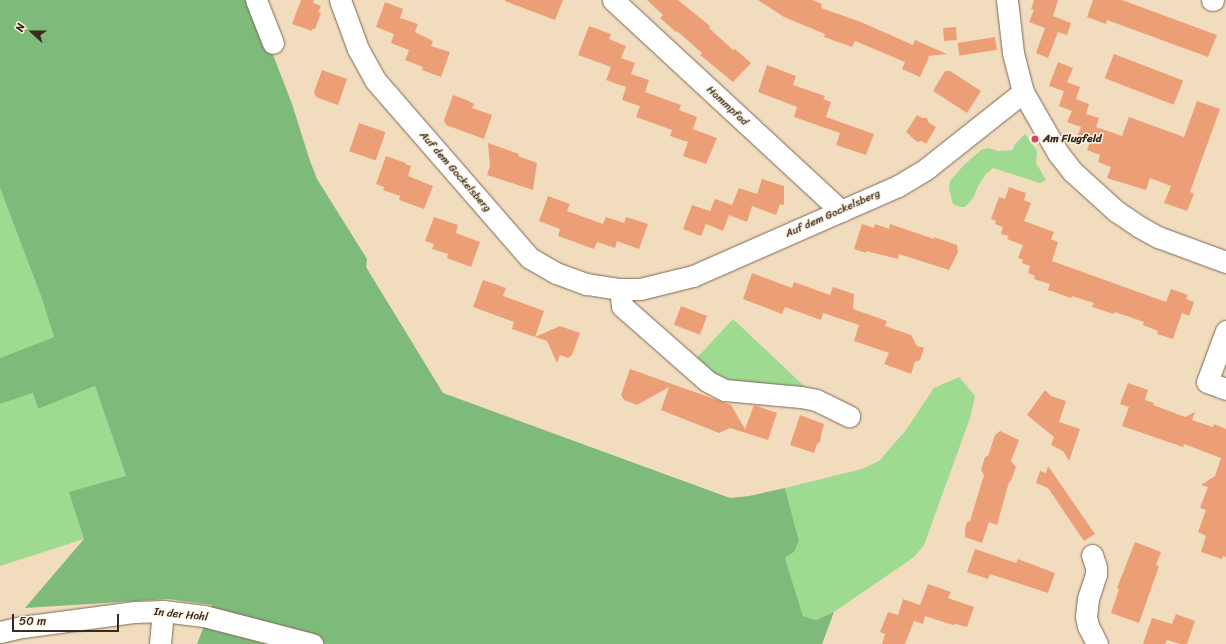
<!DOCTYPE html>
<style>
body{margin:0}
#map{position:relative;width:1226px;height:644px;overflow:hidden;background:#f2dcbe;font-family:Sriracha,sans-serif}
div>[style]{position:absolute}
.green>*{inset:0;background:#9edb90}
.forest>*{inset:0;background:#7ebb7a}
.building>*{inset:0;background:#ec9f76;transform-origin:0 0}
.roads{filter:drop-shadow(0 0 1px #7b6856) drop-shadow(0 0 1px #7b6856)}
.minor>*{height:21px;margin:-10.5px;padding:0 10.5px;transform-origin:10.5px;border-radius:10.5px;background:#fff}
.dots>*{width:11px;height:11px;translate:-50% -50%;box-sizing:border-box;border:2px solid #fcf5e5;border-radius:50%}
span{translate:-50% -50%;white-space:nowrap;text-align:center;line-height:1.15;-webkit-text-stroke:3px #fcf5e5;paint-order:stroke}
.street-label{font-size:11px;color:#3b2a1e}
.poi-label{font-size:11px;color:#3b2a1e;font-weight:700}
.left{translate:0 -50%;text-align:left}
.north{position:absolute;left:12px;top:12px;width:40px;height:40px;-webkit-text-stroke:3px #fcf5e5;paint-order:stroke;rotate:291deg;font-size:11px;font-weight:700;line-height:16px;text-align:center;color:#3b2a1e}
.north::after{content:'';display:block;margin:auto;width:14px;height:18px;background:#3b2a1e;clip-path:polygon(50% 0,100% 100%,50% 72%,0 100%)}
.scale{position:absolute;left:12px;top:614px;width:107px;height:18px;box-sizing:border-box;border:2px solid #3b2a1e;border-top:0;padding-left:5px;font-size:12px;line-height:14px;white-space:nowrap;color:#3b2a1e;-webkit-text-stroke:3px #fcf5e5;paint-order:stroke}
</style>
<div id="map">
<div class="green">
<i style="clip-path:polygon(1025px 134px,1037px 151px,1036px 163px,1046px 180px,1040px 183px,993px 168px,986px 174px,978px 186px,973px 198px,965px 207px,960px 207px,953px 204px,949px 189px,950px 181px,964px 165px,981px 150px,989px 148px,998px 151px,1013px 150px,1014px 145px)"></i>
<i style="clip-path:polygon(0 188px,42px 299px,54px 337px,0 358px)"></i>
<i style="clip-path:polygon(733px 319px,804px 386px,802px 390px,738px 386px,692px 363px)"></i>
<i style="clip-path:polygon(959px 377px,975px 396px,970px 418px,924px 545px,914px 557px,834px 612px,816px 620px,803px 616px,785px 558px,794px 552px,799px 541px,785px 488px,862px 469px,879px 461px,906px 430px,934px 388px)"></i>
<i style="clip-path:polygon(95px 386px,126px 476px,84px 539px,0 566px,0 404px,33px 393px,38px 409px)"></i>
</div>
<div class="forest">
<i style="clip-path:polygon(0 0,252px 0,292px 104px,310px 161px,317px 179px,367px 259px,366px 267px,443px 393px,730px 498px,749px 496px,785px 488px,799px 541px,794px 552px,785px 558px,803px 616px,816px 620px,834px 612px,822px 644px,197px 644px,212px 605px,168px 599px,25px 608px,84px 539px,69px 492px,126px 476px,95px 386px,38px 409px,33px 393px,0 404px,0 358px,54px 337px,42px 299px,0 188px)"></i>
</div>
<div class="building">
<i style="clip-path:polygon(301px 0,314px 0,313px 3px,321px 6px,318px 12px,321px 13px,315px 29px,312px 29px,312px 31px,292px 24px)"></i>
<i style="clip-path:polygon(505px 0,563px 0,555px 20px,505px 1px)"></i>
<i style="clip-path:polygon(647px 0,678px 0,710px 26px,709px 28px,733px 50px,735px 49px,751px 63px,733px 82px,700px 55px,702px 53px,677px 31px,676px 32px,660px 18px,663px 15px)"></i>
<i style="clip-path:polygon(758px 0,812px 0,822px 4px,821px 8px,861px 22px,913px 45px,915px 40px,947px 54px,927px 56px,929px 57px,920px 77px,902px 69px,905px 62px,855px 41px,852px 47px,824px 37px,825px 34px,784px 17px)"></i>
<i style="clip-path:polygon(1034px 0,1058px 0,1053px 16px,1071px 23px,1067px 35px,1058px 32px,1048px 58px,1036px 53px,1045px 28px,1029px 22px,1034px 10px,1031px 9px)"></i>
<i style="clip-path:polygon(1093px 0,1122px 0,1217px 35px,1208px 57px,1107px 20px,1106px 24px,1087px 17px)"></i>
<i style="clip-path:polygon(385px 2px,403px 9px,400px 18px,418px 24px,415px 32px,433px 41px,431px 46px,450px 52px,441px 77px,422px 70px,423px 67px,405px 60px,409px 50px,391px 43px,394px 34px,376px 27px)"></i>
<i style="clip-path:polygon(589px 26px,611px 34px,609px 39px,626px 46px,621px 58px,635px 63px,631px 74px,649px 80px,645px 92px,681px 105px,679px 110px,697px 117px,693px 129px,717px 138px,706px 164px,683px 156px,688px 142px,670px 136px,672px 130px,636px 117px,640px 106px,622px 100px,626px 87px,606px 80px,611px 67px,578px 55px)"></i>
<i style="left:956px;top:27px;width:13px;height:13px;rotate:86deg"></i>
<i style="left:995px;top:37px;width:13px;height:38px;rotate:81deg"></i>
<i style="left:1114px;top:54px;width:74px;height:26px;rotate:21deg"></i>
<i style="clip-path:polygon(1058px 62px,1073px 68px,1067px 82px,1080px 87px,1076px 99px,1089px 104px,1086px 114px,1099px 118px,1096px 127px,1122px 136px,1129px 117px,1184px 137px,1197px 101px,1220px 109px,1190px 192px,1194px 194px,1187px 211px,1164px 203px,1171px 186px,1150px 178px,1146px 190px,1107px 178px,1111px 167px,1098px 162px,1100px 155px,1087px 150px,1090px 142px,1077px 137px,1081px 127px,1067px 122px,1072px 111px,1059px 106px,1064px 91px,1049px 86px)"></i>
<i style="clip-path:polygon(767px 65px,796px 76px,793px 85px,825px 96px,823px 99px,831px 102px,826px 117px,874px 134px,866px 155px,836px 145px,840px 133px,794px 117px,797px 107px,758px 92px)"></i>
<i style="clip-path:polygon(322px 70px,347px 79px,338px 105px,316px 97px,314px 92px)"></i>
<i style="clip-path:polygon(945px 71px,950px 71px,981px 91px,967px 113px,933px 91px)"></i>
<i style="clip-path:polygon(453px 95px,469px 101px,474px 104px,472px 108px,492px 115px,484px 139px,446px 125px,444px 120px)"></i>
<i style="clip-path:polygon(917px 115px,922px 118px,927px 118px,928px 122px,936px 127px,926px 144px,922px 141px,917px 142px,906px 132px)"></i>
<i style="left:359px;top:123px;width:28px;height:30px;rotate:19deg"></i>
<i style="clip-path:polygon(488px 143px,519px 154px,518px 156px,537px 163px,533px 190px,487px 175px,490px 166px)"></i>
<i style="clip-path:polygon(386px 156px,406px 163px,405px 164px,411px 166px,408px 176px,433px 186px,424px 209px,399px 200px,400px 196px,383px 190px,384px 187px,376px 184px)"></i>
<i style="clip-path:polygon(762px 179px,784px 186px,784px 205px,780px 204px,776px 215px,752px 206px,747px 222px,729px 215px,723px 231px,706px 224px,701px 236px,683px 229px,692px 205px,710px 211px,715px 199px,732px 205px,739px 188px,757px 194px)"></i>
<i style="clip-path:polygon(1009px 187px,1026px 193px,1024px 200px,1031px 203px,1024px 221px,1054px 232px,1051px 239px,1058px 242px,1052px 261px,1166px 302px,1171px 289px,1188px 295px,1186px 299px,1194px 302px,1189px 316px,1182px 313px,1173px 339px,1157px 334px,1158px 331px,1143px 325px,1144px 322px,1115px 312px,1114px 314px,1092px 307px,1094px 303px,1072px 296px,1071px 298px,1048px 290px,1050px 284px,1034px 279px,1035px 276px,1028px 273px,1030px 266px,1022px 263px,1023px 260px,1018px 258px,1023px 245px,1007px 239px,1009px 236px,1001px 234px,1003px 227px,995px 224px,996px 221px,991px 219px,999px 197px,1005px 199px)"></i>
<i style="clip-path:polygon(548px 196px,570px 204px,567px 211px,603px 224px,606px 217px,624px 223px,626px 217px,648px 224px,639px 249px,617px 241px,615px 248px,597px 242px,594px 249px,558px 236px,560px 229px,539px 221px)"></i>
<i style="clip-path:polygon(434px 217px,458px 225px,456px 233px,480px 242px,471px 267px,447px 258px,448px 254px,432px 249px,434px 244px,425px 241px)"></i>
<i style="clip-path:polygon(862px 224px,874px 228px,875px 224px,889px 229px,890px 224px,934px 239px,934px 237px,957px 245px,958px 252px,949px 270px,899px 254px,898px 259px,866px 251px,866px 253px,854px 249px)"></i>
<i style="clip-path:polygon(752px 273px,792px 288px,794px 282px,830px 295px,833px 287px,854px 294px,853px 309px,887px 321px,885px 326px,911px 335px,917px 346px,924px 348px,920px 360px,915px 362px,911px 374px,884px 364px,889px 353px,854px 341px,859px 325px,823px 313px,821px 320px,785px 307px,782px 314px,743px 299px)"></i>
<i style="clip-path:polygon(483px 280px,506px 288px,503px 296px,544px 311px,535px 337px,512px 329px,514px 322px,473px 307px)"></i>
<i style="left:681px;top:306px;width:28px;height:20px;rotate:21deg"></i>
<i style="clip-path:polygon(560px 326px,580px 333px,572px 355px,568px 358px,560px 355px,557px 363px,547px 341px,535px 337px)"></i>
<i style="clip-path:polygon(630px 369px,731px 405px,745px 429px,754px 405px,777px 413px,768px 440px,730px 428px,719px 433px,661px 410px,669px 387px,637px 405px,624px 400px,621px 395px)"></i>
<i style="clip-path:polygon(1128px 383px,1148px 390px,1145px 400px,1154px 403px,1153px 405px,1185px 417px,1195px 412px,1192px 420px,1213px 427px,1214px 424px,1226px 429px,1226px 557px,1223px 556px,1222px 559px,1201px 552px,1206px 536px,1198px 532px,1206px 510px,1200px 508px,1208px 487px,1201px 485px,1215px 476px,1221px 458px,1184px 444px,1183px 447px,1122px 426px,1129px 407px,1120px 404px)"></i>
<i style="clip-path:polygon(1045px 390px,1051px 396px,1066px 401px,1059px 422px,1080px 429px,1069px 461px,1063px 451px,1051px 445px,1054px 437px,1027px 415px)"></i>
<i style="clip-path:polygon(800px 415px,824px 424px,821px 435px,820px 442px,817px 444px,814px 453px,790px 445px)"></i>
<i style="clip-path:polygon(1000px 431px,1019px 440px,1011px 461px,1016px 467px,1011px 481px,1009px 482px,997px 525px,989px 522px,982px 543px,965px 537px,965px 529px,967px 522px,970px 521px,984px 475px,981px 470px,985px 457px,988px 456px,995px 435px)"></i>
<i style="clip-path:polygon(1048px 466px,1095px 534px,1084px 541px,1048px 488px,1036px 483px,1040px 471px,1046px 473px)"></i>
<i style="clip-path:polygon(1135px 542px,1161px 552px,1156px 565px,1159px 566px,1139px 623px,1111px 613px,1119px 589px,1117px 588px)"></i>
<i style="clip-path:polygon(975px 549px,1016px 563px,1018px 559px,1055px 573px,1048px 593px,990px 574px,988px 579px,967px 572px)"></i>
<i style="clip-path:polygon(928px 584px,951px 592px,948px 598px,974px 607px,967px 627px,956px 624px,953px 625px,925px 616px,923px 624px,914px 621px,905px 644px,882px 644px,885px 634px,880px 632px,888px 612px,898px 615px,903px 599px,920px 605px)"></i>
<i style="clip-path:polygon(1176px 614px,1195px 621px,1187px 644px,1180px 644px,1167px 640px,1165px 644px,1143px 644px,1152px 618px,1172px 624px)"></i>
</div>
<div class="roads">
<div class="minor">
<i style="left:256px;top:0;width:46px;rotate:68.4deg"></i>
<i style="left:340px;top:0;width:52px;rotate:69.8deg"></i>
<i style="left:358px;top:49px;width:35px;rotate:61deg"></i>
<i style="left:375px;top:80px;width:236px;rotate:49deg"></i>
<i style="left:530px;top:258px;width:30px;rotate:30deg"></i>
<i style="left:556px;top:273px;width:33px;rotate:20deg"></i>
<i style="left:587px;top:284px;width:33px;rotate:9deg"></i>
<i style="left:620px;top:289px;width:20px"></i>
<i style="left:640px;top:289px;width:55px;rotate:-13.8deg"></i>
<i style="left:693px;top:276px;width:224px;rotate:-23.7deg"></i>
<i style="left:898px;top:186px;width:33px;rotate:-31deg"></i>
<i style="left:926px;top:169px;width:124px;rotate:-38.4deg"></i>
<i style="left:613px;top:0;width:311px;rotate:42.8deg"></i>
<i style="left:1007px;top:0;width:53px;rotate:83.5deg"></i>
<i style="left:1013px;top:53px;width:40px;rotate:75.6deg"></i>
<i style="left:1023px;top:92px;width:70px;rotate:60.2deg"></i>
<i style="left:1058px;top:153px;width:24px;rotate:52deg"></i>
<i style="left:1073px;top:172px;width:58px;rotate:42.2deg"></i>
<i style="left:1116px;top:211px;width:27px;rotate:34deg"></i>
<i style="left:1138px;top:226px;width:23px;rotate:29deg"></i>
<i style="left:1158px;top:237px;width:72px;rotate:20.2deg"></i>
<i style="left:1212px;top:0;width:1px"></i>
<i style="left:620px;top:289px;width:17px;rotate:83deg"></i>
<i style="left:622px;top:306px;width:113px;rotate:41.4deg"></i>
<i style="left:707px;top:381px;width:20px;rotate:27deg"></i>
<i style="left:725px;top:390px;width:76px;rotate:5.3deg"></i>
<i style="left:801px;top:397px;width:15px;rotate:11deg"></i>
<i style="left:816px;top:400px;width:37px;rotate:26deg"></i>
<i style="left:1226px;top:331px;width:54px;rotate:110.4deg"></i>
<i style="left:1207px;top:382px;width:20px;rotate:20deg"></i>
<i style="left:1092px;top:555px;width:13px;rotate:72deg"></i>
<i style="left:1096px;top:567px;width:7px;rotate:90deg"></i>
<i style="left:1096px;top:574px;width:25px;rotate:108deg"></i>
<i style="left:1088px;top:598px;width:19px;rotate:96deg"></i>
<i style="left:1086px;top:617px;width:9px;rotate:77deg"></i>
<i style="left:1088px;top:626px;width:20px;rotate:63deg"></i>
<i style="left:0;top:632px;width:23px;rotate:-13deg"></i>
<i style="left:22px;top:627px;width:114px;rotate:-7.6deg"></i>
<i style="left:135px;top:612px;width:28px;rotate:-2deg"></i>
<i style="left:163px;top:611px;width:41px;rotate:7deg"></i>
<i style="left:204px;top:616px;width:112px;rotate:14.5deg"></i>
<i style="left:160px;top:644px;width:33px;rotate:-85deg"></i>
</div>
</div>
<div class="dots">
<i style="left:1035px;top:139px;background:#d1495b"></i>
</div>
<div class="street-label">
<span style="left:727px;top:106px;rotate:43deg">Hammpfad</span>
<span style="left:455px;top:172px;rotate:49deg">Auf dem Gockelsberg</span>
<span style="left:833px;top:214px;rotate:-24deg">Auf dem Gockelsberg</span>
<span style="left:181px;top:615px;rotate:6deg">In der Hohl</span>
</div>
<div class="poi-label">
<span class="left" style="left:1043px;top:139px">Am Flugfeld</span>
</div>
<div class="north">N</div>
<div class="scale">50 m</div>
</div>
